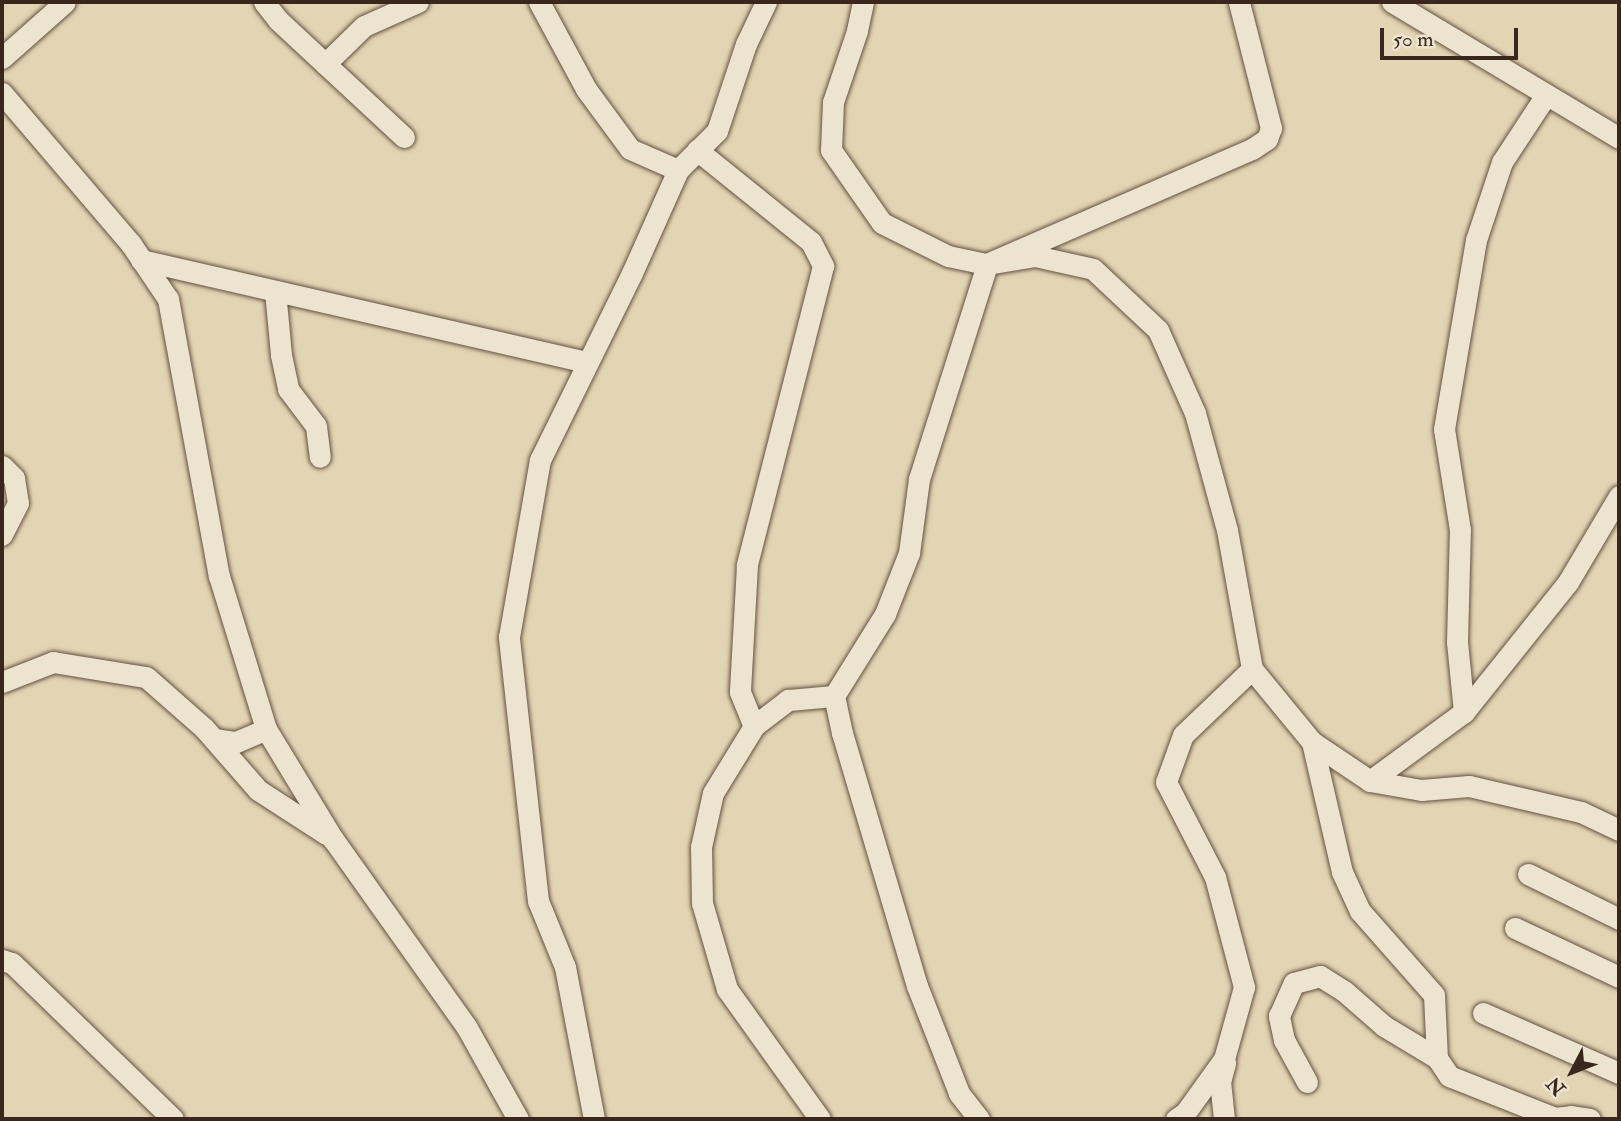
<!DOCTYPE html>
<style>
body{margin:0}
#map{position:relative;width:1621px;height:1121px;overflow:hidden;background:#e2d5b3;font-family:"IM FELL Double Pica",serif}
div>[style]{position:absolute}
.roads{filter:drop-shadow(0 0 2px #635242) drop-shadow(0 0 2px #635242)}
.minor>*{height:21px;margin:-10.5px;padding:0 10.5px;transform-origin:10.5px;border-radius:10.5px;background:#ece4ce}
span{translate:-50% -50%;white-space:nowrap;text-align:center;line-height:1.15;-webkit-text-stroke:5px #ece4ce;paint-order:stroke}
.frame{position:absolute;inset:0;border:4px solid #39261d;pointer-events:none}
.north{position:absolute;left:1537px;top:1037px;width:70px;height:70px;-webkit-text-stroke:5px #ece4ce;paint-order:stroke;rotate:228deg;font-size:19px;font-weight:700;line-height:28px;text-align:center;color:#39261d}
.north::after{content:'';display:block;margin:auto;width:24px;height:32px;background:#39261d;clip-path:polygon(50% 0,100% 100%,50% 72%,0 100%)}
.scale{position:absolute;left:1380px;top:28px;width:138px;height:32px;box-sizing:border-box;border:4px solid #39261d;border-top:0;padding-left:9px;font-size:21px;line-height:24px;white-space:nowrap;color:#39261d;-webkit-text-stroke:5px #ece4ce;paint-order:stroke}
</style>
<div id="map">
<div class="roads">
<div class="minor">
<i style="left:264px;top:2px;width:23px;rotate:52deg"></i>
<i style="left:278px;top:20px;width:172px;rotate:42.9deg"></i>
<i style="left:539px;top:2px;width:99px;rotate:61.6deg"></i>
<i style="left:586px;top:89px;width:74px;rotate:53.7deg"></i>
<i style="left:630px;top:149px;width:52px;rotate:23.6deg"></i>
<i style="left:678px;top:170px;width:55px;rotate:-45deg"></i>
<i style="left:717px;top:131px;width:92px;rotate:-71.6deg"></i>
<i style="left:746px;top:44px;width:47px;rotate:-64.5deg"></i>
<i style="left:863px;top:2px;width:30px;rotate:102deg"></i>
<i style="left:857px;top:31px;width:75px;rotate:108.7deg"></i>
<i style="left:833px;top:102px;width:48px;rotate:92.4deg"></i>
<i style="left:831px;top:150px;width:89px;rotate:55.1deg"></i>
<i style="left:882px;top:223px;width:74px;rotate:26.6deg"></i>
<i style="left:948px;top:256px;width:40px;rotate:12deg"></i>
<i style="left:987px;top:264px;width:49px;rotate:-9.5deg"></i>
<i style="left:1035px;top:256px;width:59px;rotate:12.6deg"></i>
<i style="left:1093px;top:269px;width:89px;rotate:43.2deg"></i>
<i style="left:1158px;top:330px;width:91px;rotate:66deg"></i>
<i style="left:1195px;top:413px;width:121px;rotate:74.7deg"></i>
<i style="left:1227px;top:530px;width:141px;rotate:79.8deg"></i>
<i style="left:1252px;top:669px;width:95px;rotate:136.3deg"></i>
<i style="left:1183px;top:735px;width:50px;rotate:109.9deg"></i>
<i style="left:1166px;top:782px;width:107px;rotate:62.7deg"></i>
<i style="left:1215px;top:877px;width:114px;rotate:75.2deg"></i>
<i style="left:1244px;top:987px;width:75px;rotate:105.5deg"></i>
<i style="left:1224px;top:1059px;width:67px;rotate:125.8deg"></i>
<i style="left:1185px;top:1113px;width:11px;rotate:146deg"></i>
<i style="left:1392px;top:2px;width:265px;rotate:30.9deg"></i>
<i style="left:2px;top:58px;width:84px;rotate:-41.6deg"></i>
<i style="left:325px;top:64px;width:54px;rotate:-44.3deg"></i>
<i style="left:364px;top:26px;width:59px;rotate:-24deg"></i>
<i style="left:2px;top:93px;width:199px;rotate:49.5deg"></i>
<i style="left:131px;top:244px;width:66px;rotate:56.1deg"></i>
<i style="left:168px;top:299px;width:282px;rotate:79.6deg"></i>
<i style="left:219px;top:576px;width:160px;rotate:72.9deg"></i>
<i style="left:266px;top:729px;width:129px;rotate:58.7deg"></i>
<i style="left:333px;top:839px;width:229px;rotate:54.6deg"></i>
<i style="left:466px;top:1026px;width:107px;rotate:60.8deg"></i>
<i style="left:697px;top:150px;width:146px;rotate:38.9deg"></i>
<i style="left:811px;top:242px;width:27px;rotate:63deg"></i>
<i style="left:823px;top:266px;width:309px;rotate:104.3deg"></i>
<i style="left:747px;top:565px;width:127px;rotate:93.2deg"></i>
<i style="left:740px;top:692px;width:37px;rotate:68deg"></i>
<i style="left:141px;top:260px;width:458px;rotate:12.9deg"></i>
<i style="left:275px;top:291px;width:64px;rotate:84.6deg"></i>
<i style="left:281px;top:355px;width:35px;rotate:78deg"></i>
<i style="left:288px;top:389px;width:46px;rotate:52.9deg"></i>
<i style="left:316px;top:426px;width:31px;rotate:83deg"></i>
<i style="left:2px;top:466px;width:17px;rotate:45deg"></i>
<i style="left:14px;top:478px;width:25px;rotate:81deg"></i>
<i style="left:18px;top:503px;width:36px;rotate:117deg"></i>
<i style="left:1252px;top:669px;width:94px;rotate:50.6deg"></i>
<i style="left:1312px;top:742px;width:70px;rotate:33.9deg"></i>
<i style="left:1370px;top:781px;width:52px;rotate:10deg"></i>
<i style="left:1421px;top:790px;width:48px;rotate:-4.8deg"></i>
<i style="left:1469px;top:786px;width:115px;rotate:13.1deg"></i>
<i style="left:1581px;top:812px;width:42px;rotate:25.3deg"></i>
<i style="left:2px;top:682px;width:55px;rotate:-21.4deg"></i>
<i style="left:53px;top:662px;width:94px;rotate:9.2deg"></i>
<i style="left:146px;top:677px;width:77px;rotate:41.3deg"></i>
<i style="left:204px;top:728px;width:82px;rotate:48.9deg"></i>
<i style="left:258px;top:790px;width:81px;rotate:32.9deg"></i>
<i style="left:1464px;top:712px;width:70px;rotate:-95.7deg"></i>
<i style="left:1457px;top:642px;width:112px;rotate:-88.5deg"></i>
<i style="left:1460px;top:530px;width:102px;rotate:-99deg"></i>
<i style="left:1444px;top:429px;width:192px;rotate:-80.4deg"></i>
<i style="left:1476px;top:240px;width:82px;rotate:-71.6deg"></i>
<i style="left:1502px;top:162px;width:80px;rotate:-56.7deg"></i>
<i style="left:214px;top:739px;width:22px;rotate:8deg"></i>
<i style="left:236px;top:742px;width:33px;rotate:-23deg"></i>
<i style="left:1312px;top:742px;width:133px;rotate:77deg"></i>
<i style="left:1342px;top:872px;width:43px;rotate:65.2deg"></i>
<i style="left:1360px;top:911px;width:112px;rotate:48.6deg"></i>
<i style="left:1434px;top:995px;width:63px;rotate:87.3deg"></i>
<i style="left:1437px;top:1058px;width:22px;rotate:56deg"></i>
<i style="left:1449px;top:1076px;width:114px;rotate:21.6deg"></i>
<i style="left:1555px;top:1118px;width:16px;rotate:-7deg"></i>
<i style="left:1571px;top:1116px;width:19px;rotate:9deg"></i>
<i style="left:1370px;top:781px;width:117px;rotate:-36.3deg"></i>
<i style="left:1464px;top:712px;width:166px;rotate:-51.3deg"></i>
<i style="left:1568px;top:582px;width:100px;rotate:-59.3deg"></i>
<i style="left:1528px;top:874px;width:102px;rotate:26.3deg"></i>
<i style="left:1515px;top:928px;width:115px;rotate:25.2deg"></i>
<i style="left:2px;top:960px;width:10px;rotate:17deg"></i>
<i style="left:12px;top:963px;width:224px;rotate:44.1deg"></i>
<i style="left:1483px;top:1013px;width:149px;rotate:23.8deg"></i>
<i style="left:1307px;top:1082px;width:48px;rotate:-118.7deg"></i>
<i style="left:1284px;top:1040px;width:25px;rotate:-102deg"></i>
<i style="left:1279px;top:1016px;width:36px;rotate:-66deg"></i>
<i style="left:1294px;top:983px;width:27px;rotate:-15deg"></i>
<i style="left:1320px;top:976px;width:28px;rotate:32deg"></i>
<i style="left:1344px;top:991px;width:53px;rotate:41.2deg"></i>
<i style="left:1384px;top:1026px;width:62px;rotate:31.1deg"></i>
<i style="left:594px;top:1119px;width:155px;rotate:-100.8deg"></i>
<i style="left:565px;top:967px;width:71px;rotate:-112.2deg"></i>
<i style="left:538px;top:901px;width:266px;rotate:-96.3deg"></i>
<i style="left:509px;top:637px;width:180px;rotate:-80.1deg"></i>
<i style="left:540px;top:460px;width:208px;rotate:-63.8deg"></i>
<i style="left:632px;top:273px;width:113px;rotate:-65.9deg"></i>
<i style="left:820px;top:1119px;width:160px;rotate:-125.6deg"></i>
<i style="left:727px;top:989px;width:90px;rotate:-106.2deg"></i>
<i style="left:702px;top:903px;width:56px;rotate:-91deg"></i>
<i style="left:701px;top:847px;width:55px;rotate:-77.5deg"></i>
<i style="left:713px;top:793px;width:79px;rotate:-58.5deg"></i>
<i style="left:754px;top:726px;width:43px;rotate:-37.4deg"></i>
<i style="left:788px;top:700px;width:46px;rotate:-5deg"></i>
<i style="left:979px;top:1119px;width:33px;rotate:-128deg"></i>
<i style="left:959px;top:1093px;width:115px;rotate:-111.4deg"></i>
<i style="left:917px;top:986px;width:264px;rotate:-106.5deg"></i>
<i style="left:842px;top:733px;width:38px;rotate:-102deg"></i>
<i style="left:834px;top:696px;width:97px;rotate:-58.1deg"></i>
<i style="left:885px;top:614px;width:66px;rotate:-68.5deg"></i>
<i style="left:909px;top:553px;width:75px;rotate:-82.3deg"></i>
<i style="left:919px;top:479px;width:225px;rotate:-72.4deg"></i>
<i style="left:987px;top:264px;width:289px;rotate:-23.5deg"></i>
<i style="left:1252px;top:149px;width:18px;rotate:-34deg"></i>
<i style="left:1267px;top:139px;width:12px;rotate:-70deg"></i>
<i style="left:1271px;top:128px;width:130px;rotate:-104.3deg"></i>
<i style="left:1224px;top:1119px;width:37px;rotate:-96deg"></i>
<i style="left:1220px;top:1082px;width:20px;rotate:-75deg"></i>
</div>
</div>
<div class="frame"></div>
<div class="north">N</div>
<div class="scale">50 m</div>
</div>
